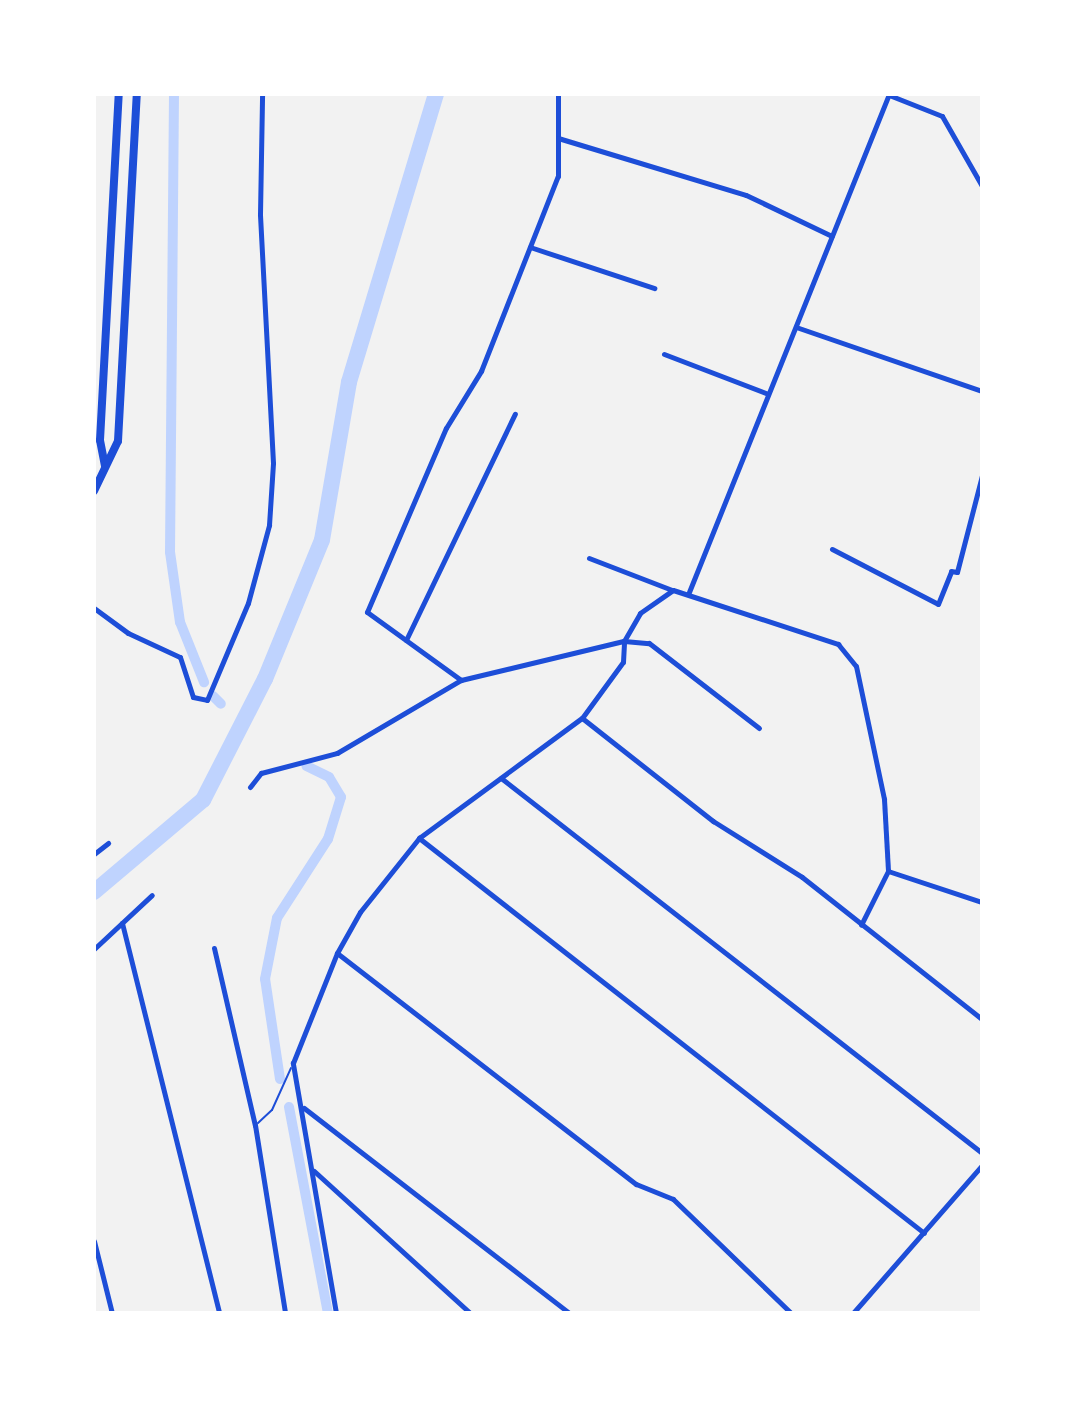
<!DOCTYPE html>
<style>
body{margin:0}
#map{position:relative;width:1076px;height:1407px;overflow:hidden;background:#f2f2f2;font-family:"Fira Sans Condensed",sans-serif}
div>[style]{position:absolute}
.canal>*{height:10px;margin:-5px;padding:0 5px;transform-origin:5px;border-radius:5px;background:#bfd3fe}
.river>*{height:16px;margin:-8px;padding:0 8px;transform-origin:8px;border-radius:8px;background:#bfd3fe}
.service>*{height:2px;margin:-1px;padding:0 1px;transform-origin:1px;border-radius:1px;background:#1d4ed8}
.minor>*{height:5px;margin:-2.5px;padding:0 2.5px;transform-origin:2.5px;border-radius:2.5px;background:#1d4ed8}
.primary>*{height:8px;margin:-4px;padding:0 4px;transform-origin:4px;border-radius:4px;background:#1d4ed8}
span{translate:-50% -50%;white-space:nowrap;text-align:center;line-height:1.15;-webkit-text-stroke:6px #fff;paint-order:stroke}
.frame{position:absolute;inset:0;border:96px solid #fff;pointer-events:none}
</style>
<div id="map">
<div class="canal">
<i style="left:174px;top:94px;width:458px;rotate:90.5deg"></i>
<i style="left:170px;top:552px;width:71px;rotate:81.9deg"></i>
<i style="left:180px;top:622px;width:65px;rotate:68.2deg"></i>
<i style="left:213px;top:696px;width:11px;rotate:45deg"></i>
<i style="left:280px;top:1079px;width:101px;rotate:-98.5deg"></i>
<i style="left:265px;top:979px;width:62px;rotate:-78.9deg"></i>
<i style="left:277px;top:918px;width:94px;rotate:-57.2deg"></i>
<i style="left:328px;top:839px;width:44px;rotate:-72.8deg"></i>
<i style="left:341px;top:797px;width:23px;rotate:-121deg"></i>
<i style="left:329px;top:777px;width:25px;rotate:-154deg"></i>
<i style="left:289px;top:1107px;width:210px;rotate:79.3deg"></i>
</div>
<div class="river">
<i style="left:94px;top:892px;width:143px;rotate:-40.2deg"></i>
<i style="left:203px;top:800px;width:136px;rotate:-62.9deg"></i>
<i style="left:265px;top:679px;width:150px;rotate:-67.7deg"></i>
<i style="left:322px;top:540px;width:160px;rotate:-80.3deg"></i>
<i style="left:349px;top:382px;width:301px;rotate:-73.2deg"></i>
</div>
<div class="service">
<i style="left:258px;top:1123px;width:19px;rotate:-43deg"></i>
<i style="left:272px;top:1110px;width:46px;rotate:-65.7deg"></i>
</div>
<div class="minor">
<i style="left:558px;top:94px;width:44px;rotate:90deg"></i>
<i style="left:558px;top:138px;width:196px;rotate:16.9deg"></i>
<i style="left:746px;top:195px;width:95px;rotate:25.5deg"></i>
<i style="left:889px;top:95px;width:57px;rotate:21.6deg"></i>
<i style="left:942px;top:116px;width:81px;rotate:60.3deg"></i>
<i style="left:530px;top:247px;width:131px;rotate:18.3deg"></i>
<i style="left:796px;top:327px;width:197px;rotate:19deg"></i>
<i style="left:664px;top:354px;width:111px;rotate:21deg"></i>
<i style="left:832px;top:549px;width:119px;rotate:27.4deg"></i>
<i style="left:938px;top:604px;width:35px;rotate:-68deg"></i>
<i style="left:951px;top:571px;width:6px;rotate:9deg"></i>
<i style="left:957px;top:572px;width:100px;rotate:-75.5deg"></i>
<i style="left:589px;top:558px;width:89px;rotate:21.1deg"></i>
<i style="left:689px;top:592px;width:537px;rotate:-68.12deg"></i>
<i style="left:94px;top:608px;width:42px;rotate:36.3deg"></i>
<i style="left:128px;top:633px;width:57px;rotate:24.8deg"></i>
<i style="left:180px;top:657px;width:42px;rotate:72deg"></i>
<i style="left:193px;top:697px;width:14px;rotate:12deg"></i>
<i style="left:207px;top:700px;width:105px;rotate:-67.1deg"></i>
<i style="left:248px;top:603px;width:81px;rotate:-74.9deg"></i>
<i style="left:269px;top:525px;width:62px;rotate:-86.3deg"></i>
<i style="left:273px;top:463px;width:249px;rotate:-93deg"></i>
<i style="left:260px;top:214px;width:120px;rotate:-89deg"></i>
<i style="left:406px;top:640px;width:251px;rotate:-64.3deg"></i>
<i style="left:461px;top:680px;width:116px;rotate:-144.1deg"></i>
<i style="left:367px;top:612px;width:200px;rotate:-66.8deg"></i>
<i style="left:446px;top:428px;width:67px;rotate:-58.4deg"></i>
<i style="left:481px;top:371px;width:210px;rotate:-68.5deg"></i>
<i style="left:558px;top:176px;width:38px;rotate:-90deg"></i>
<i style="left:582px;top:718px;width:167px;rotate:38.2deg"></i>
<i style="left:713px;top:821px;width:105px;rotate:32.2deg"></i>
<i style="left:802px;top:877px;width:229px;rotate:38.3deg"></i>
<i style="left:501px;top:778px;width:610px;rotate:37.94deg"></i>
<i style="left:250px;top:787px;width:18px;rotate:-52deg"></i>
<i style="left:261px;top:773px;width:79px;rotate:-14.7deg"></i>
<i style="left:337px;top:753px;width:144px;rotate:-30.5deg"></i>
<i style="left:461px;top:680px;width:168px;rotate:-13.5deg"></i>
<i style="left:624px;top:641px;width:25px;rotate:5deg"></i>
<i style="left:649px;top:643px;width:139px;rotate:37.7deg"></i>
<i style="left:419px;top:838px;width:641px;rotate:38.03deg"></i>
<i style="left:94px;top:854px;width:18px;rotate:-38deg"></i>
<i style="left:888px;top:871px;width:99px;rotate:18.3deg"></i>
<i style="left:122px;top:923px;width:402px;rotate:76deg"></i>
<i style="left:214px;top:948px;width:182px;rotate:77deg"></i>
<i style="left:255px;top:1125px;width:190px;rotate:80.9deg"></i>
<i style="left:94px;top:949px;width:79px;rotate:-43deg"></i>
<i style="left:337px;top:953px;width:378px;rotate:37.7deg"></i>
<i style="left:636px;top:1184px;width:40px;rotate:22deg"></i>
<i style="left:673px;top:1199px;width:164px;rotate:44deg"></i>
<i style="left:304px;top:1108px;width:335px;rotate:37.7deg"></i>
<i style="left:314px;top:1171px;width:211px;rotate:42.3deg"></i>
<i style="left:94px;top:1241px;width:74px;rotate:76deg"></i>
<i style="left:336px;top:1313px;width:254px;rotate:-99.8deg"></i>
<i style="left:293px;top:1063px;width:118px;rotate:-68.2deg"></i>
<i style="left:337px;top:953px;width:47px;rotate:-60.7deg"></i>
<i style="left:360px;top:912px;width:95px;rotate:-51.4deg"></i>
<i style="left:419px;top:838px;width:202px;rotate:-36.4deg"></i>
<i style="left:582px;top:718px;width:69px;rotate:-53.8deg"></i>
<i style="left:623px;top:662px;width:21px;rotate:-87deg"></i>
<i style="left:624px;top:641px;width:32px;rotate:-60deg"></i>
<i style="left:640px;top:613px;width:40px;rotate:-34.9deg"></i>
<i style="left:673px;top:590px;width:174px;rotate:18.1deg"></i>
<i style="left:838px;top:644px;width:28px;rotate:51deg"></i>
<i style="left:856px;top:666px;width:136px;rotate:78.1deg"></i>
<i style="left:884px;top:799px;width:72px;rotate:86.8deg"></i>
<i style="left:888px;top:871px;width:60px;rotate:116.6deg"></i>
<i style="left:853px;top:1313px;width:196px;rotate:-48.9deg"></i>
</div>
<div class="primary">
<i style="left:105px;top:466px;width:26px;rotate:-101deg"></i>
<i style="left:100px;top:440px;width:347px;rotate:-86.9deg"></i>
<i style="left:94px;top:491px;width:55px;rotate:-64.4deg"></i>
<i style="left:118px;top:441px;width:348px;rotate:-86.9deg"></i>
</div>
<div class="frame"></div>
</div>
